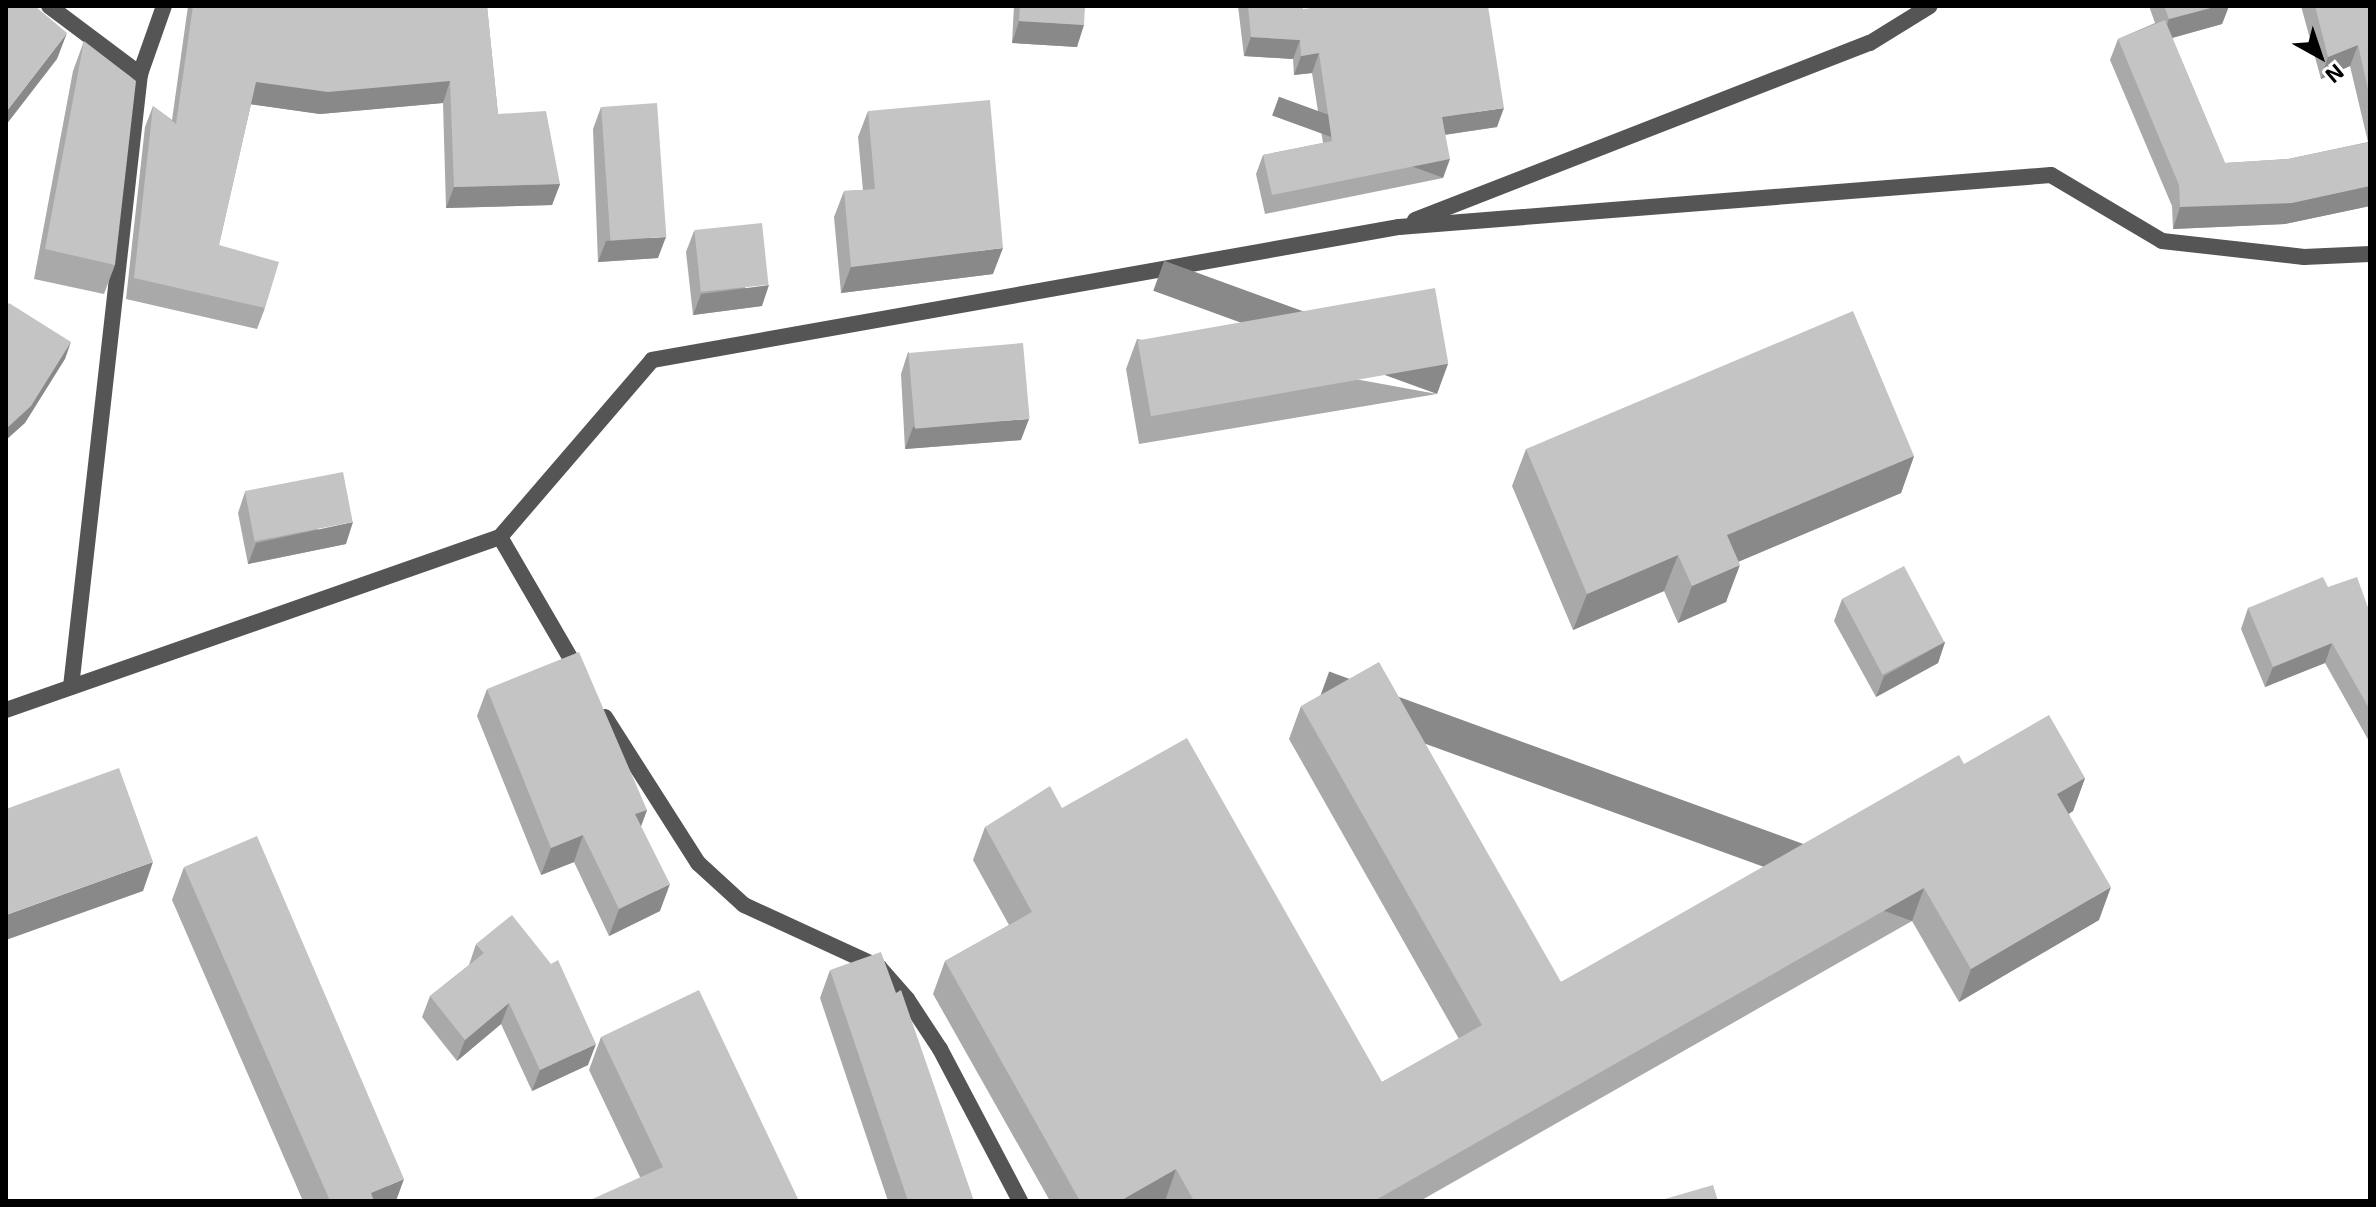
<!DOCTYPE html>
<style>
body{margin:0}
#map{position:relative;width:2376px;height:1207px;overflow:hidden;background:#fff;font-family:"Exo 2",sans-serif}
div>[style]{position:absolute}
.street>*{height:16px;margin:-8px;padding:0 8px;transform-origin:8px;border-radius:8px;background:#555}
.wall>*{inset:0;background:#a9a9a9}
.shaded-wall>*{inset:0;background:#898989;transform-origin:0 0}
.building>*{inset:0;background:#c4c4c4;transform-origin:0 0}
span{translate:-50% -50%;white-space:nowrap;text-align:center;line-height:1.15;-webkit-text-stroke:6px #fff;paint-order:stroke}
.frame{position:absolute;inset:0;border:8px solid #000;pointer-events:none}
.north{position:absolute;left:2280px;top:16px;width:80px;height:80px;-webkit-text-stroke:6px #fff;paint-order:stroke;rotate:140deg;font-size:22px;font-weight:700;line-height:32px;text-align:center;color:#000}
.north::after{content:'';display:block;margin:auto;width:28px;height:36px;background:#000;clip-path:polygon(50% 0,100% 100%,50% 72%,0 100%)}
</style>
<div id="map">
<div class="street">
<i style="left:49px;top:6px;width:114px;rotate:36.8deg"></i>
<i style="left:1415px;top:220px;width:488px;rotate:-21.3deg"></i>
<i style="left:1870px;top:43px;width:70px;rotate:-31.7deg"></i>
<i style="left:500px;top:537px;width:157px;rotate:59.8deg"></i>
<i style="left:71px;top:687px;width:617px;rotate:-83.58deg"></i>
<i style="left:140px;top:74px;width:72px;rotate:-70.6deg"></i>
<i style="left:6px;top:710px;width:523px;rotate:-19.3deg"></i>
<i style="left:500px;top:537px;width:233px;rotate:-49.3deg"></i>
<i style="left:652px;top:360px;width:759px;rotate:-10.1deg"></i>
<i style="left:1399px;top:227px;width:654px;rotate:-4.56deg"></i>
<i style="left:2051px;top:175px;width:129px;rotate:30.7deg"></i>
<i style="left:2162px;top:241px;width:143px;rotate:6.4deg"></i>
<i style="left:2304px;top:257px;width:66px;rotate:-2.6deg"></i>
<i style="left:605px;top:717px;width:173px;rotate:57.5deg"></i>
<i style="left:698px;top:863px;width:62px;rotate:42.4deg"></i>
<i style="left:744px;top:905px;width:149px;rotate:24.7deg"></i>
<i style="left:879px;top:967px;width:43px;rotate:48.8deg"></i>
<i style="left:907px;top:999px;width:60px;rotate:56.6deg"></i>
<i style="left:940px;top:1049px;width:172px;rotate:62.2deg"></i>
</div>
<div class="wall">
<i style="clip-path:polygon(188px 6px,487px 6px,498px 114px,560px 184px,552px 205px,446px 208px,443px 103px,320px 114px,251px 104px,219px 245px,265px 308px,257px 329px,126px 299px,145px 127px,153px 106px,172px 120px)"></i>
<i style="clip-path:polygon(1014px 6px,1085px 6px,1077px 47px,1012px 43px)"></i>
<i style="clip-path:polygon(1238px 6px,1303px 6px,1303px 9px,1497px 127px,1445px 135px,1443px 178px,1265px 214px,1256px 174px,1263px 155px,1323px 143px,1312px 73px,1294px 75px,1293px 59px,1244px 56px)"></i>
<i style="clip-path:polygon(2149px 6px,2229px 6px,2222px 24px,2172px 38px,2225px 163px,2288px 159px,2368px 142px,2350px 66px,2321px 79px,2301px 6px,2370px 6px,2370px 206px,2285px 224px,2173px 229px,2172px 206px,2110px 60px,2118px 39px,2155px 23px)"></i>
<i style="clip-path:polygon(84px 41px,115px 265px,104px 294px,34px 279px,73px 71px)"></i>
<i style="clip-path:polygon(601px 107px,658px 258px,598px 262px,593px 129px)"></i>
<i style="clip-path:polygon(868px 111px,993px 274px,841px 293px,834px 217px,844px 191px,863px 190px,858px 137px)"></i>
<i style="clip-path:polygon(694px 231px,762px 306px,693px 315px,686px 252px)"></i>
<i style="clip-path:polygon(1137px 339px,1437px 394px,1139px 444px,1126px 369px)"></i>
<i style="clip-path:polygon(908px 352px,1021px 440px,905px 449px,901px 374px)"></i>
<i style="clip-path:polygon(1526px 449px,1914px 456px,1901px 493px,1738px 562px,1726px 602px,1678px 623px,1664px 591px,1573px 630px,1512px 486px)"></i>
<i style="clip-path:polygon(245px 492px,346px 544px,248px 564px,238px 513px)"></i>
<i style="clip-path:polygon(2328px 587px,2370px 613px,2370px 743px,2325px 663px,2265px 687px,2241px 629px,2248px 608px)"></i>
<i style="clip-path:polygon(1842px 599px,1945px 642px,1938px 663px,1876px 697px,1834px 621px)"></i>
<i style="clip-path:polygon(487px 689px,647px 810px,641px 826px,660px 911px,609px 936px,574px 862px,541px 875px,477px 716px)"></i>
<i style="clip-path:polygon(1301px 706px,1561px 982px,1964px 764px,2085px 778px,2073px 811px,2069px 814px,2099px 920px,1959px 1002px,1912px 921px,1420px 1201px,1050px 1201px,933px 994px,945px 961px,1009px 925px,973px 860px,985px 827px,1062px 808px,1382px 1082px,1459px 1039px,1289px 739px)"></i>
<i style="clip-path:polygon(184px 867px,396px 1201px,303px 1201px,172px 900px)"></i>
<i style="clip-path:polygon(476px 944px,588px 1065px,532px 1091px,501px 1024px,457px 1061px,422px 1017px,430px 996px,469px 965px)"></i>
<i style="clip-path:polygon(830px 970px,974px 1201px,888px 1201px,820px 998px)"></i>
<i style="clip-path:polygon(601px 1037px,799px 1201px,640px 1177px,589px 1070px)"></i>
</div>
<div class="shaded-wall">
<i style="clip-path:polygon(2218px 6px,2229px 6px,2222px 24px,2161px 41px,2169px 19px)"></i>
<i style="clip-path:polygon(1019px 21px,1084px 25px,1077px 47px,1012px 43px)"></i>
<i style="clip-path:polygon(67px 33px,57px 59px,6px 125px,6px 112px)"></i>
<i style="clip-path:polygon(1251px 37px,1300px 40px,1293px 59px,1244px 56px)"></i>
<i style="clip-path:polygon(2358px 45px,2350px 66px,2321px 79px,2328px 57px)"></i>
<i style="clip-path:polygon(1319px 53px,1312px 73px,1294px 75px,1301px 56px)"></i>
<i style="clip-path:polygon(450px 81px,443px 103px,320px 114px,248px 104px,256px 82px)"></i>
<i style="clip-path:polygon(1504px 108px,1497px 127px,1435px 136px,1442px 117px)"></i>
<i style="left:1450px;top:159px;width:20px;height:182px;rotate:110deg"></i>
<i style="clip-path:polygon(560px 184px,552px 205px,446px 208px,454px 187px)"></i>
<i style="clip-path:polygon(2370px 186px,2370px 206px,2285px 224px,2173px 229px,2180px 207px)"></i>
<i style="clip-path:polygon(666px 237px,658px 258px,598px 262px,606px 241px)"></i>
<i style="clip-path:polygon(1003px 248px,993px 274px,841px 293px,851px 267px)"></i>
<i style="clip-path:polygon(769px 285px,762px 306px,693px 315px,701px 294px)"></i>
<i style="clip-path:polygon(71px 342px,65px 359px,25px 423px,6px 440px,6px 429px)"></i>
<i style="left:1448px;top:364px;width:32px;height:302px;rotate:110deg"></i>
<i style="clip-path:polygon(1029px 419px,1021px 440px,905px 449px,913px 427px)"></i>
<i style="clip-path:polygon(1914px 456px,1901px 493px,1714px 572px,1727px 535px)"></i>
<i style="clip-path:polygon(353px 522px,346px 544px,248px 564px,256px 543px)"></i>
<i style="clip-path:polygon(1678px 555px,1664px 591px,1573px 630px,1587px 594px)"></i>
<i style="clip-path:polygon(1740px 565px,1726px 602px,1678px 623px,1692px 586px)"></i>
<i style="clip-path:polygon(1945px 642px,1938px 663px,1876px 697px,1884px 676px)"></i>
<i style="clip-path:polygon(2332px 643px,2325px 663px,2265px 687px,2273px 667px)"></i>
<i style="clip-path:polygon(2085px 778px,2073px 811px,2045px 827px,2057px 794px)"></i>
<i style="clip-path:polygon(647px 810px,637px 837px,635px 814px)"></i>
<i style="clip-path:polygon(583px 835px,574px 862px,541px 875px,551px 848px)"></i>
<i style="clip-path:polygon(153px 862px,143px 891px,6px 940px,6px 915px)"></i>
<i style="clip-path:polygon(670px 884px,660px 911px,609px 936px,619px 909px)"></i>
<i style="clip-path:polygon(2111px 887px,2099px 920px,1959px 1002px,1971px 969px)"></i>
<i style="left:1924px;top:888px;width:35px;height:633px;rotate:110deg"></i>
<i style="clip-path:polygon(509px 1003px,501px 1024px,457px 1061px,465px 1040px)"></i>
<i style="clip-path:polygon(596px 1044px,588px 1065px,532px 1091px,540px 1070px)"></i>
<i style="clip-path:polygon(1176px 1169px,1165px 1201px,1120px 1201px)"></i>
<i style="clip-path:polygon(404px 1179px,396px 1201px,368px 1201px,371px 1193px)"></i>
</div>
<div class="building">
<i style="clip-path:polygon(6px 6px,35px 6px,67px 33px,6px 112px)"></i>
<i style="clip-path:polygon(193px 6px,487px 6px,498px 114px,546px 111px,560px 184px,454px 187px,450px 81px,328px 92px,256px 82px,219px 245px,279px 262px,265px 308px,134px 278px,153px 106px,176px 124px)"></i>
<i style="clip-path:polygon(1020px 6px,1085px 6px,1084px 25px,1019px 21px)"></i>
<i style="clip-path:polygon(1248px 6px,1303px 6px,1303px 9px,1325px 6px,1488px 6px,1504px 108px,1442px 117px,1450px 159px,1272px 195px,1263px 155px,1332px 141px,1319px 53px,1301px 56px,1300px 40px,1251px 37px)"></i>
<i style="clip-path:polygon(2164px 6px,2218px 6px,2169px 19px)"></i>
<i style="clip-path:polygon(2315px 6px,2370px 6px,2370px 98px,2358px 45px,2328px 57px)"></i>
<i style="clip-path:polygon(2165px 20px,2225px 163px,2288px 159px,2370px 142px,2370px 186px,2292px 203px,2180px 207px,2179px 185px,2118px 39px)"></i>
<i style="clip-path:polygon(84px 41px,136px 81px,115px 265px,45px 249px)"></i>
<i style="clip-path:polygon(990px 100px,1003px 248px,851px 267px,844px 191px,875px 189px,868px 111px)"></i>
<i style="left:657px;top:103px;width:134px;height:56px;rotate:86deg"></i>
<i style="left:762px;top:223px;width:62px;height:68px;rotate:84deg"></i>
<i style="left:1435px;top:288px;width:77px;height:302px;rotate:80deg"></i>
<i style="clip-path:polygon(9px 303px,71px 342px,31px 406px,6px 429px,6px 307px)"></i>
<i style="clip-path:polygon(1853px 311px,1914px 456px,1727px 535px,1740px 565px,1692px 586px,1678px 555px,1587px 594px,1526px 449px)"></i>
<i style="left:1023px;top:343px;width:76px;height:115px;rotate:85deg"></i>
<i style="left:343px;top:472px;width:51px;height:100px;rotate:79deg"></i>
<i style="left:1904px;top:566px;width:86px;height:70px;rotate:62deg"></i>
<i style="clip-path:polygon(2323px 577px,2328px 587px,2357px 577px,2370px 613px,2370px 710px,2332px 643px,2273px 667px,2248px 608px)"></i>
<i style="clip-path:polygon(579px 652px,647px 810px,635px 814px,670px 884px,619px 909px,583px 835px,551px 848px,487px 689px)"></i>
<i style="clip-path:polygon(1379px 662px,1561px 982px,1959px 755px,1964px 764px,2049px 715px,2085px 778px,2057px 794px,2111px 887px,1971px 969px,1924px 888px,1374px 1201px,1194px 1201px,1176px 1169px,1120px 1201px,1080px 1201px,945px 961px,1032px 912px,985px 827px,1050px 786px,1062px 808px,1187px 738px,1382px 1082px,1482px 1025px,1301px 706px)"></i>
<i style="clip-path:polygon(119px 768px,153px 862px,6px 915px,6px 809px)"></i>
<i style="clip-path:polygon(257px 836px,404px 1179px,371px 1193px,374px 1201px,330px 1201px,184px 867px)"></i>
<i style="clip-path:polygon(512px 915px,551px 964px,558px 960px,596px 1044px,540px 1070px,509px 1003px,465px 1040px,430px 996px,484px 953px,476px 944px)"></i>
<i style="clip-path:polygon(881px 952px,896px 993px,901px 990px,974px 1201px,908px 1201px,830px 970px)"></i>
<i style="clip-path:polygon(699px 990px,799px 1201px,588px 1201px,663px 1167px,601px 1037px)"></i>
<i style="clip-path:polygon(1713px 1185px,1718px 1201px,1666px 1201px,1665px 1199px)"></i>
</div>
<div class="frame"></div>
<div class="north">N</div>
</div>
